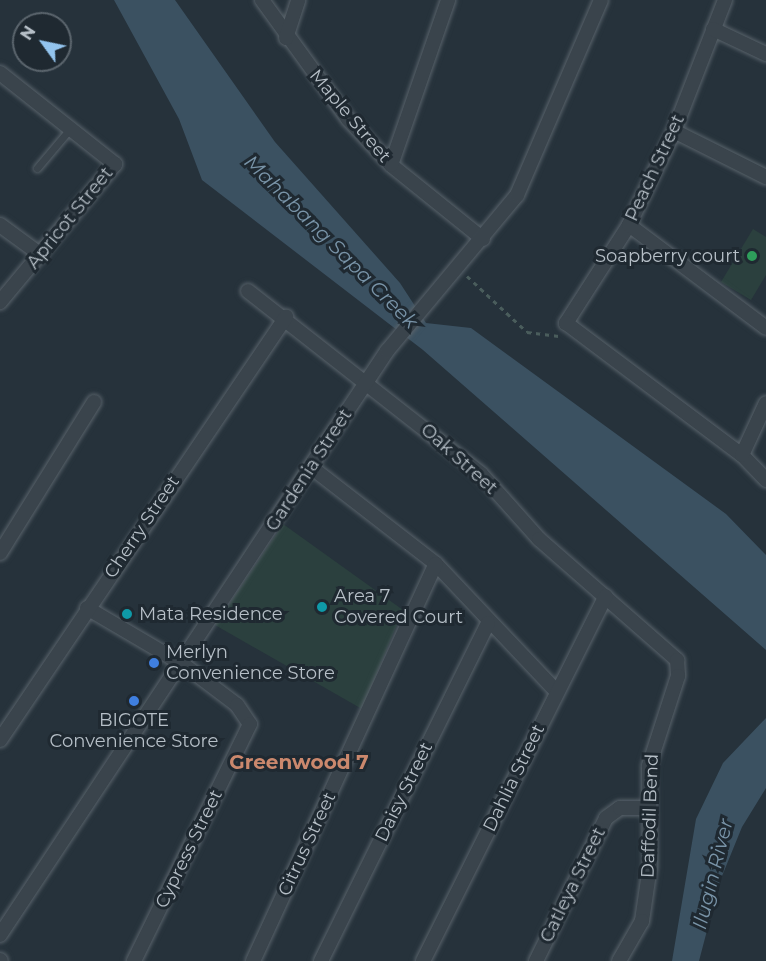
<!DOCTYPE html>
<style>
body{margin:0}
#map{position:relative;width:766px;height:961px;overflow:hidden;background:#26323b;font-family:Montserrat,sans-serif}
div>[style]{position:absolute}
.green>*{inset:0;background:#2b403e}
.water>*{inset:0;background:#3b5161}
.path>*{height:3px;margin-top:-1.5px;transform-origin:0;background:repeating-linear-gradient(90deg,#4a5d5c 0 4.5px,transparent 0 9px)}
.roads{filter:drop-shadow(0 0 2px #58626a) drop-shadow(0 0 2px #58626a)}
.service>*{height:7px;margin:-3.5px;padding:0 3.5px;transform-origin:3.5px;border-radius:3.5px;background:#3a444c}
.minor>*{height:14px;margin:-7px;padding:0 7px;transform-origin:7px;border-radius:7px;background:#3a444c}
.dots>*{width:16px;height:16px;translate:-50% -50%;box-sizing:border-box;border:3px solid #1f2931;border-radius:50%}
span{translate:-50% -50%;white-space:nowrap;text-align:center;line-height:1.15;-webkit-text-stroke:6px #1f2931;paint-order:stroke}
.street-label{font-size:18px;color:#b6bfc7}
.poi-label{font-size:18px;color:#b6bfc7}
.right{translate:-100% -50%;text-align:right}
.left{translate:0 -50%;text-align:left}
.water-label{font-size:20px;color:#7994a8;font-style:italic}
.neighbourhood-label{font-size:20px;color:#cb886d;font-weight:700}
.north{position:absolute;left:12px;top:12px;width:60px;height:60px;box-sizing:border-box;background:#1f2931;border:2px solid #5b656d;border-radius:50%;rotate:303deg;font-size:16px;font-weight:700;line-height:24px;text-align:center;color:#b6bfc7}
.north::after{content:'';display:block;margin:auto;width:21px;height:27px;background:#93c4ee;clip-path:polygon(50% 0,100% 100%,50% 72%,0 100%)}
</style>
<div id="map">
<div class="green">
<i style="clip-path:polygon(753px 229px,766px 237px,766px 275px,751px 300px,721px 282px)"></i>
<i style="clip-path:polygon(283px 524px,403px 610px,362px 709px,215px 625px)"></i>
</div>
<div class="water">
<i style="clip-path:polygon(114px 0,175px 0,275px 142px,400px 283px,426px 323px,471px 328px,726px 514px,766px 555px,766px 650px,423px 350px,202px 180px,179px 119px)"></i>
<i style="clip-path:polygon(766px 718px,766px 788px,742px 827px,720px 881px,699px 961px,672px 961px,696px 819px,723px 763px)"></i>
</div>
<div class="path">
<i style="left:467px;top:276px;width:82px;rotate:43deg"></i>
<i style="left:527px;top:332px;width:34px;rotate:7deg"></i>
</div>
<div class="roads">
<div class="service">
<i style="left:37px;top:168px;width:51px;rotate:-49.8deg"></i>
</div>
<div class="minor">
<i style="left:262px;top:0;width:147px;rotate:54.1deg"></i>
<i style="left:348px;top:119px;width:63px;rotate:46.9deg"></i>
<i style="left:391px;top:165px;width:118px;rotate:38.8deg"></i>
<i style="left:725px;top:0;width:141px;rotate:111.3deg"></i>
<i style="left:674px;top:131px;width:104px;rotate:115.6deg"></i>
<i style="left:629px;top:225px;width:117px;rotate:122.7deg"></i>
<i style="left:566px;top:323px;width:220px;rotate:36.9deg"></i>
<i style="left:742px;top:455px;width:35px;rotate:46deg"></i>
<i style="left:713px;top:29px;width:59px;rotate:25.3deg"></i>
<i style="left:286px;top:38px;width:40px;rotate:-72deg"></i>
<i style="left:0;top:73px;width:147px;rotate:38.4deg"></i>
<i style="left:115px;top:164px;width:180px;rotate:129.8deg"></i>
<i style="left:674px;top:131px;width:103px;rotate:26.6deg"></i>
<i style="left:391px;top:165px;width:175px;rotate:-70.9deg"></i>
<i style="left:0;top:225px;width:51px;rotate:36.2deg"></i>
<i style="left:629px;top:225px;width:171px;rotate:36.9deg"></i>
<i style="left:248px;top:291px;width:296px;rotate:38.1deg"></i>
<i style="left:481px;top:474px;width:87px;rotate:48.3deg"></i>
<i style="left:539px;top:539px;width:184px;rotate:41.2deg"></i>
<i style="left:677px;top:660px;width:16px;rotate:86deg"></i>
<i style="left:678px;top:676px;width:95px;rotate:107.9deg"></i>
<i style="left:649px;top:766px;width:100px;rotate:89.4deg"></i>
<i style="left:650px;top:866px;width:56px;rotate:98.3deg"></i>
<i style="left:642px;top:921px;width:46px;rotate:119.9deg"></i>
<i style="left:742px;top:455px;width:57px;rotate:-65.2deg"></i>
<i style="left:311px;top:467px;width:158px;rotate:37.8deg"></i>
<i style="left:436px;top:564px;width:176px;rotate:46.6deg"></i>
<i style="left:0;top:553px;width:178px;rotate:-58.1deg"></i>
<i style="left:87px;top:608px;width:113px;rotate:30.4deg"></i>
<i style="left:184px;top:665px;width:66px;rotate:37deg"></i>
<i style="left:237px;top:705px;width:23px;rotate:56deg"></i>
<i style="left:250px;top:724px;width:264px;rotate:116.1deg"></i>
<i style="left:0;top:740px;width:511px;rotate:-55.94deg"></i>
<i style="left:0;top:935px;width:701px;rotate:-56.47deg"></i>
<i style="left:387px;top:351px;width:203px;rotate:-50.2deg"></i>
<i style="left:517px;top:195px;width:212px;rotate:-66.7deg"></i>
<i style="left:0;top:960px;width:1px;rotate:45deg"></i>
<i style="left:253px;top:961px;width:437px;rotate:-65.3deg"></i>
<i style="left:321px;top:961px;width:377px;rotate:-63.7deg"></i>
<i style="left:423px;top:961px;width:408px;rotate:-63.4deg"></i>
<i style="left:536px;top:961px;width:159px;rotate:-63.9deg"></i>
<i style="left:606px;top:818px;width:17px;rotate:-36deg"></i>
<i style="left:620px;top:808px;width:28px"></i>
</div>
</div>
<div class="dots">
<i style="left:752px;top:256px;background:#2e9e5b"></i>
<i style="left:322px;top:607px;background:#0f9aa8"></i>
<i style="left:127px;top:614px;background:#0f9aa8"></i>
<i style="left:154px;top:663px;background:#3f7fe0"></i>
<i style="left:134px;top:701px;background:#3f7fe0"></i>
</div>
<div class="street-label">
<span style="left:350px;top:116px;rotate:50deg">Maple Street</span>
<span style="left:655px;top:168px;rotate:-65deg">Peach Street</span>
<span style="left:70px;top:218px;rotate:-51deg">Apricot Street</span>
<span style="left:459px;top:459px;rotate:42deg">Oak Street</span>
<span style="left:309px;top:470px;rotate:-57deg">Gardenia Street</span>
<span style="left:142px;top:527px;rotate:-56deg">Cherry Street</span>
<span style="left:514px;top:778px;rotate:-64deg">Dahlia Street</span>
<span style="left:404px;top:792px;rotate:-64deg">Daisy Street</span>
<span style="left:650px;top:816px;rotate:-88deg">Daffodil Bend</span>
<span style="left:307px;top:844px;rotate:-65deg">Citrus Street</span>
<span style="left:189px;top:849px;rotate:-64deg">Cypress Street</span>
<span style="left:573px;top:885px;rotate:-64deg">Catleya Street</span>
</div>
<div class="poi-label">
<span class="right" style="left:740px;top:256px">Soapberry court</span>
<span class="left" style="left:334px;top:607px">Area 7<br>Covered Court</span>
<span class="left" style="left:139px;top:614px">Mata Residence</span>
<span class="left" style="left:166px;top:663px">Merlyn<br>Convenience Store</span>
<span style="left:134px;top:731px">BIGOTE<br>Convenience Store</span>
</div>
<div class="water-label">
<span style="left:331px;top:242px;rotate:45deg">Mahabang Sapa Creek</span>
<span style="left:713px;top:874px;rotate:-76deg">Ilugin River</span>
</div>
<div class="neighbourhood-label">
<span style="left:299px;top:762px">Greenwood 7</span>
</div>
<div class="north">N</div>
</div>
